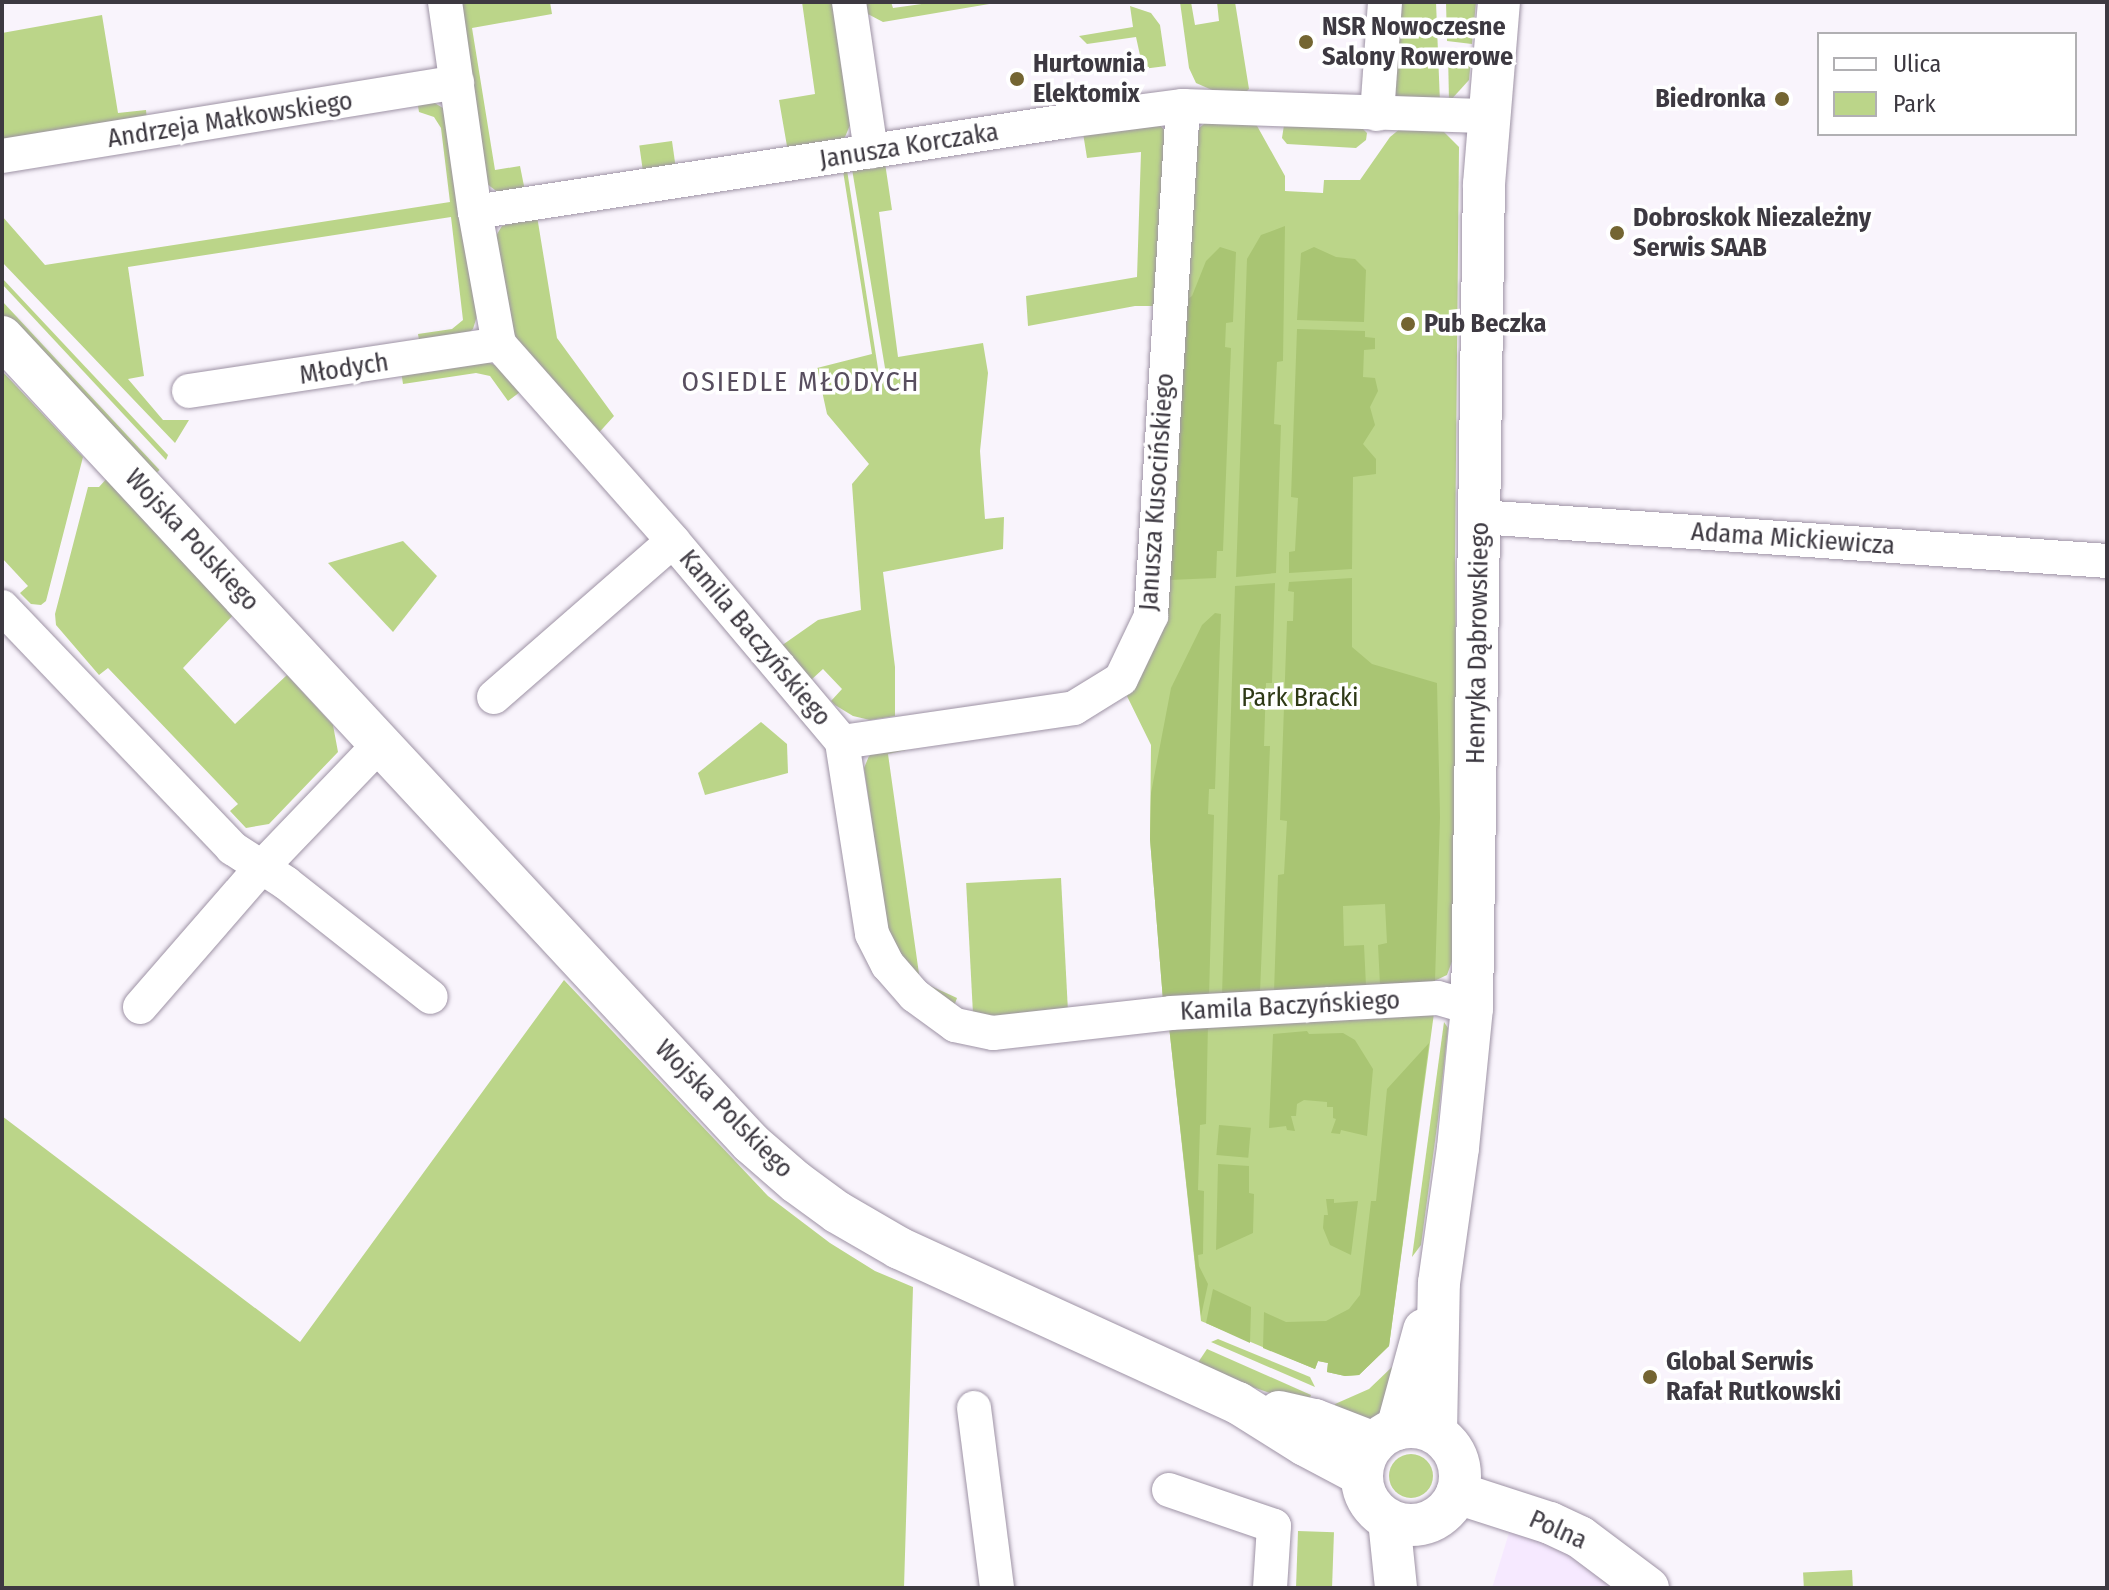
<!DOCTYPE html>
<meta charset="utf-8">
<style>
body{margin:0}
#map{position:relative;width:2109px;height:1590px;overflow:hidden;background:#f9f4fc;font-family:"Fira Sans Condensed",sans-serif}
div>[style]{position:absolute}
.built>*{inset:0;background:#f6e9ff;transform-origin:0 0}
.green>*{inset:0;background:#bbd589;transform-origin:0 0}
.round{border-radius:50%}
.forest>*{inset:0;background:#a9c573;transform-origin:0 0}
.roads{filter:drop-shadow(0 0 2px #9e93a5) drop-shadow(0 0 2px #9e93a5)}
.minor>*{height:34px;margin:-17px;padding:0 17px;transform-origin:17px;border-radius:17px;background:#fff}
.tertiary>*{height:42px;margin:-21px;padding:0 21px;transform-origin:21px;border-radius:21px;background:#fff}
.tertiary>.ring{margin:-21px;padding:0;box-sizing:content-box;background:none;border:42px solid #fff;border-radius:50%}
.dots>*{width:22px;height:22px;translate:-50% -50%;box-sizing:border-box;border:4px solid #fff;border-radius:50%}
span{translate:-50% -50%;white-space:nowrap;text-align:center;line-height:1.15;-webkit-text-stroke:7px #fff;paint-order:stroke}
.poi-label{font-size:26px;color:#3d3941;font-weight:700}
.left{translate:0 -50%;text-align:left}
.right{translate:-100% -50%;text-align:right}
.street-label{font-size:26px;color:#3d3941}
.park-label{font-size:26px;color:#2e3916}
.neighbourhood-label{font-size:28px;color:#584e5f;letter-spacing:2px}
.frame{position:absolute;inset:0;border:4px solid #3d3941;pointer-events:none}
.legend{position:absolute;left:1817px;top:32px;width:260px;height:104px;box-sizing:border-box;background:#fff;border:2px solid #b1b0b3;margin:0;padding:10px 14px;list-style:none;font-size:24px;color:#3d3941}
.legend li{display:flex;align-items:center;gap:16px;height:40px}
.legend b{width:40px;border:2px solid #b1b0b3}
</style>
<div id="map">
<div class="built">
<i style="left:2105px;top:114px;width:2px;height:369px"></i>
<i style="clip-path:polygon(1550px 1523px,1648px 1588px,1492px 1588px,1509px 1533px)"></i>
</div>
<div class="green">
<i style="clip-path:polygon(460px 2px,550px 2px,552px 14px,472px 28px,495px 170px,520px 166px,525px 191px,499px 193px,487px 184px)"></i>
<i style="clip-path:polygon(802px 2px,836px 2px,853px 118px,845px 137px,836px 144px,788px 152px,779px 100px,815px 94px)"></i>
<i style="clip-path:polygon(860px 2px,891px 2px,893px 8px,936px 2px,1001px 2px,883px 22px,864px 12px)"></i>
<i style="clip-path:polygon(1180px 2px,1191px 2px,1195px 25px,1219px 21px,1217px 2px,1235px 2px,1249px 89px,1246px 92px,1212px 90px,1196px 83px,1189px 68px)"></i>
<i style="clip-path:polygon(1398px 2px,1436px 2px,1440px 103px,1394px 96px)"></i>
<i style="clip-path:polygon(1446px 2px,1476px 2px,1472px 44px,1447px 41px)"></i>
<i style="clip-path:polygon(1130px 6px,1151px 13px,1160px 25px,1166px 66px,1143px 69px,1136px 37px,1087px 44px,1079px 36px,1133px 27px)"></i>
<i style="clip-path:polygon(102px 15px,118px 113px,146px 110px,147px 120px,2px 142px,2px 33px)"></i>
<i style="clip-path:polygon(1472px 48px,1469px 80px,1449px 102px,1448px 52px)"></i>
<i style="clip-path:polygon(428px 99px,443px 108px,477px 316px,473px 329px,464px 337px,420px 346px,418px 334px,452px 329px,463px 320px,451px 217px,128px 267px,144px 376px,128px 379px,163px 420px,189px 420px,175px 443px,2px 262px,2px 216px,45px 265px,450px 202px,441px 128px,434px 117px,419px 112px,417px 100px)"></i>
<i style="clip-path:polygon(1209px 120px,1256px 124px,1285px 176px,1285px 191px,1323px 193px,1324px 180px,1360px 180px,1390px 137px,1401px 128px,1442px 130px,1459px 147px,1455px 562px,1458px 857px,1454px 956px,1447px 975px,1432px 982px,1163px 1000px,1150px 839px,1151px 745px,1124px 690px,1138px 676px,1199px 128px)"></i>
<i style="clip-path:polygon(1159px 124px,1167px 133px,1159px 306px,1135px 306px,1028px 326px,1026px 296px,1137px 277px,1141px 152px,1087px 158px,1083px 133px)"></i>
<i style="clip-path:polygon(1284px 125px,1360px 126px,1367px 133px,1366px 140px,1356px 148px,1287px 144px,1282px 138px)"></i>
<i style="left:672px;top:141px;width:29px;height:33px;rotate:82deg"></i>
<i style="clip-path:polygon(885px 163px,892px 210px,879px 212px,898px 357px,983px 343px,988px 373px,980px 451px,985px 519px,1004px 517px,1003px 549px,883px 572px,895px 667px,895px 716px,870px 720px,853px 716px,835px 705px,831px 701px,842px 689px,823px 669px,811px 680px,781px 646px,818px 620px,861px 610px,852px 484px,869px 464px,827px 414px,817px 368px,872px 354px,843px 171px,847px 170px,879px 375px,886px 374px,852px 169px)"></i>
<i style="clip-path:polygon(537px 216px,557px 338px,614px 416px,595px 437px,515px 342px,494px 239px,502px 226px)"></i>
<i style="clip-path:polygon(2px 278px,168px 455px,166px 460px,2px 284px)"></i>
<i style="left:2px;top:301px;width:231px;height:13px;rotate:47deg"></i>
<i style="clip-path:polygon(485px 361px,497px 366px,520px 392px,508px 401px,490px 376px,476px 373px,403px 384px,401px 371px)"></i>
<i style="clip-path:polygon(2px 371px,83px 457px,46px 601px,41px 605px,31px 604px,20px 593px,28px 586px,2px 558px)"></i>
<i style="clip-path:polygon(109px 476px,237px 611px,183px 668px,235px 724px,287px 675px,333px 725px,338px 752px,269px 824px,246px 828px,230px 811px,238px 804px,108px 668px,99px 675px,56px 625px,55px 614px,88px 487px,99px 487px)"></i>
<i style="clip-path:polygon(403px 541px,437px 576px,393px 632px,328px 563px)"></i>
<i style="clip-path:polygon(761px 722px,787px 744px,788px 773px,705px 795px,698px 773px)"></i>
<i style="clip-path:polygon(904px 738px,906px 750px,888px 754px,920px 981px,957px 998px,953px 1009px,916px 983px,889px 939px,864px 768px,869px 756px,880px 747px)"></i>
<i style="left:1061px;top:878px;width:135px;height:95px;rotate:87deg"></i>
<i style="clip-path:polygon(564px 980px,768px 1196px,830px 1243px,875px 1271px,913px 1287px,904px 1588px,2px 1588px,2px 1116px,300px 1342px)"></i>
<i style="clip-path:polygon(1434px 1013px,1389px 1346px,1359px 1375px,1345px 1376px,1327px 1372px,1328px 1363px,1318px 1361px,1315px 1369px,1201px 1321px,1169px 1026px)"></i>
<i style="clip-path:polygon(1444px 1022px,1448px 1028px,1438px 1119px,1421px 1245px,1412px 1257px)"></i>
<i style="clip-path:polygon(1218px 1339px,1310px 1377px,1315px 1387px,1211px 1342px)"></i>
<i style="clip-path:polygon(1207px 1349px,1311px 1395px,1307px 1406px,1195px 1367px)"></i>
<i style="clip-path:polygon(1392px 1367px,1404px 1369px,1385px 1414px,1361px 1422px,1331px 1415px,1335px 1404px,1369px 1389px)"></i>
<i class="round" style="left:1389px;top:1454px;width:44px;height:44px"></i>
<i style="left:1298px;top:1531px;width:36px;height:57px;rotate:2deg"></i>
<i style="left:1852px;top:1570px;width:18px;height:49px;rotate:87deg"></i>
</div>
<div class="forest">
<i style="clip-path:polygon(1285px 226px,1283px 361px,1277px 362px,1274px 424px,1281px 425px,1276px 573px,1236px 577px,1247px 259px,1261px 235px)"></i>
<i style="clip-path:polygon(1220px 247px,1236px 252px,1233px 322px,1226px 323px,1225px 347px,1231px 348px,1223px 551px,1217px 551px,1216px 578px,1169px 580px,1181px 304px,1192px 296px,1206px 261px)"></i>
<i style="clip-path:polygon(1314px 247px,1336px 257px,1355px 259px,1366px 270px,1364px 322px,1297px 320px,1301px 253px)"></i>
<i style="clip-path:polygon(1297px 329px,1365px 331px,1365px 337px,1375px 338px,1375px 349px,1364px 350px,1363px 377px,1375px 378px,1378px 391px,1370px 407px,1375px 425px,1363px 444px,1376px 459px,1376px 474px,1353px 477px,1352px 569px,1289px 573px,1289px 552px,1295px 551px,1298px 498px,1291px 497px)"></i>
<i style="clip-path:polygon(1352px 578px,1352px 647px,1372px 664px,1437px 683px,1440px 817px,1435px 981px,1380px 985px,1378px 945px,1387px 943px,1385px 904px,1343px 906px,1344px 946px,1364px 945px,1366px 986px,1274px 992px,1278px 875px,1284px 874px,1287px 821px,1280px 820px,1287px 621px,1293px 621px,1294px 592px,1288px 591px,1289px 582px)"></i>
<i style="clip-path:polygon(1275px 583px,1272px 683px,1266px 683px,1264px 746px,1270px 746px,1260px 993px,1222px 995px,1235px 586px)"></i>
<i style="clip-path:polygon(1215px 613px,1221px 614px,1215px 789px,1209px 789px,1208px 814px,1214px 815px,1209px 996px,1163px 1000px,1150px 839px,1151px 793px,1171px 688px,1202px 625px)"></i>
<i style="clip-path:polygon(1208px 1022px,1206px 1124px,1200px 1125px,1198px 1190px,1204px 1191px,1203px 1254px,1198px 1255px,1199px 1266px,1208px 1284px,1201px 1316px,1169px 1026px)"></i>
<i style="clip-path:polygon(1307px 1031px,1309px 1034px,1343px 1033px,1355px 1040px,1373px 1069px,1367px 1136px,1341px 1130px,1340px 1134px,1331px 1133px,1336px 1119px,1333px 1118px,1333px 1107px,1327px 1107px,1327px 1102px,1304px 1100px,1297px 1104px,1296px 1116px,1291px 1116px,1295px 1131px,1287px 1130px,1286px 1126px,1269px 1128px,1273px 1034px)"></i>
<i style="clip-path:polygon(1429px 1043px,1389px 1346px,1359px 1375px,1345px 1376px,1327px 1372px,1328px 1363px,1318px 1361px,1315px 1369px,1263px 1348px,1264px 1312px,1286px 1322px,1326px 1321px,1349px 1309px,1360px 1295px,1371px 1201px,1376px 1201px,1387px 1089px)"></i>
<i style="left:1219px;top:1125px;width:32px;height:30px;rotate:5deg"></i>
<i style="clip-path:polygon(1218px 1164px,1249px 1166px,1249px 1193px,1254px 1194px,1253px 1233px,1216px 1250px)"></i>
<i style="clip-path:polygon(1326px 1199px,1334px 1199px,1334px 1203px,1358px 1201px,1351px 1255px,1330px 1245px,1323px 1228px,1324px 1215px,1328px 1215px)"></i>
<i style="clip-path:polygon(1213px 1289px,1251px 1307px,1250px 1343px,1206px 1323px)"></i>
</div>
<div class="roads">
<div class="minor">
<i style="left:445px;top:2px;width:212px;rotate:81.9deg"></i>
<i style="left:475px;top:212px;width:134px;rotate:79.7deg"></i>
<i style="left:499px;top:344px;width:263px;rotate:48.5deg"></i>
<i style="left:673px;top:541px;width:263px;rotate:49.9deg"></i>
<i style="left:842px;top:742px;width:194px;rotate:81.1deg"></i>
<i style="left:872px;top:934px;width:35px;rotate:63deg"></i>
<i style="left:888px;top:965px;width:40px;rotate:49deg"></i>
<i style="left:914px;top:995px;width:51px;rotate:36.2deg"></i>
<i style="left:955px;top:1025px;width:39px;rotate:12deg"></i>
<i style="left:993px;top:1033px;width:179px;rotate:-6.4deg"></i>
<i style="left:1171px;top:1013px;width:267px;rotate:-3.2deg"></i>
<i style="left:1438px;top:998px;width:35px;rotate:16deg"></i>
<i style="left:849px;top:2px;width:151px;rotate:81.6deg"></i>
<i style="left:1377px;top:114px;width:112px;rotate:-85.9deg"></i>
<i style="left:2px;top:156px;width:461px;rotate:-9.2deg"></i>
<i style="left:475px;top:212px;width:599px;rotate:-8.74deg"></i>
<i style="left:1067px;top:121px;width:117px;rotate:-7.4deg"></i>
<i style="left:1183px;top:106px;width:307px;rotate:1.9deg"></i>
<i style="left:189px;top:391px;width:314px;rotate:-8.6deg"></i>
<i style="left:1480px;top:517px;width:629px;rotate:4.01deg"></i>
<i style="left:2px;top:607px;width:333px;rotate:46.3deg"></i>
<i style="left:232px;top:848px;width:64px;rotate:32.9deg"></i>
<i style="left:286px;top:883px;width:184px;rotate:38.2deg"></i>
<i style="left:494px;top:697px;width:237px;rotate:-41.1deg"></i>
<i style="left:842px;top:742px;width:234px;rotate:-8.3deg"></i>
<i style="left:1074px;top:708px;width:55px;rotate:-31.7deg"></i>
<i style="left:1121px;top:679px;width:70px;rotate:-64.5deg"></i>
<i style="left:1151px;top:616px;width:511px;rotate:-86.41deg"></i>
<i style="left:140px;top:1007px;width:184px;rotate:-49deg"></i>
<i style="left:261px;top:868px;width:173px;rotate:-46.2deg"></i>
<i style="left:974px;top:1408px;width:181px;rotate:82.7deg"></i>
<i style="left:1169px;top:1490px;width:111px;rotate:18.9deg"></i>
<i style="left:1274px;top:1526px;width:62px;rotate:93.7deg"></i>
</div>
<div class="tertiary">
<i style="left:2px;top:337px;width:1100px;rotate:47.1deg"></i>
<i style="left:751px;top:1143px;width:60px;rotate:40.9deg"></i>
<i style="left:796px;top:1182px;width:51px;rotate:36.2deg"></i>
<i style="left:837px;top:1212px;width:72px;rotate:30.1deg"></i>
<i style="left:899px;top:1248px;width:373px;rotate:24.6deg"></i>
<i style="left:1238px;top:1403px;width:79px;rotate:32.1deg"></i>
<i style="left:1305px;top:1445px;width:64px;rotate:27.8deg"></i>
<i style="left:1279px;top:1412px;width:37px;rotate:13deg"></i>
<i style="left:1315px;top:1420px;width:63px;rotate:21.3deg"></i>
<i class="ring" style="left:1362px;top:1427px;width:56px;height:56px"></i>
<i style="left:1397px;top:1429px;width:103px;rotate:-74.7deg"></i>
<i style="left:1436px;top:1433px;width:150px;rotate:-88.9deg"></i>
<i style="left:1439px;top:1283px;width:136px;rotate:-82deg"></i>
<i style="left:1458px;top:1148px;width:141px;rotate:-84.3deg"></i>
<i style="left:1472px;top:1008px;width:824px;rotate:-89.17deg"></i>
<i style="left:1484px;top:184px;width:183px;rotate:-85.3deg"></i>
<i style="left:1457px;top:1493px;width:98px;rotate:17.9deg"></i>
<i style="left:1550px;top:1523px;width:33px;rotate:25deg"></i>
<i style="left:1580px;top:1537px;width:85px;rotate:36.9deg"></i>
<i style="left:1389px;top:1520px;width:68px;rotate:84.1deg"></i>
</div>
</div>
<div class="dots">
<i style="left:1306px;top:42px;background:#746532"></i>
<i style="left:1017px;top:79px;background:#746532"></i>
<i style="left:1782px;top:99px;background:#746532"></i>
<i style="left:1617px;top:233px;background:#746532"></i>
<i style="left:1408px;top:324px;background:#746532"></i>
<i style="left:1650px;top:1377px;background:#746532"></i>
</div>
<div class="poi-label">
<span class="left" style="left:1322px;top:42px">NSR Nowoczesne<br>Salony Rowerowe</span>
<span class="left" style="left:1033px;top:79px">Hurtownia<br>Elektomix</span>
<span class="right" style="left:1766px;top:99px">Biedronka</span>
<span class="left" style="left:1633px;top:233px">Dobroskok Niezależny<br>Serwis SAAB</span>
<span class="left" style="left:1424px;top:324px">Pub Beczka</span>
<span class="left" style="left:1666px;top:1377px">Global Serwis<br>Rafał Rutkowski</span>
</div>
<div class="street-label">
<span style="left:230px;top:120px;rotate:-9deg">Andrzeja Małkowskiego</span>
<span style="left:909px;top:146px;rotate:-9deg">Janusza Korczaka</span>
<span style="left:344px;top:369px;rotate:-9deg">Młodych</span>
<span style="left:1157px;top:492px;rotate:-86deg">Janusza Kusocińskiego</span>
<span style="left:1793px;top:539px;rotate:4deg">Adama Mickiewicza</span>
<span style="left:192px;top:540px;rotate:47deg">Wojska Polskiego</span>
<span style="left:755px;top:638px;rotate:50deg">Kamila Baczyńskiego</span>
<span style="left:1478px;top:643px;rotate:-89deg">Henryka Dąbrowskiego</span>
<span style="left:1290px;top:1006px;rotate:-3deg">Kamila Baczyńskiego</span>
<span style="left:724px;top:1109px;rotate:45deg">Wojska Polskiego</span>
<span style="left:1558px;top:1530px;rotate:24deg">Polna</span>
</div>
<div class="park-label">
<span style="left:1300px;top:698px">Park Bracki</span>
</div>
<div class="neighbourhood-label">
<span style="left:801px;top:382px">OSIEDLE MŁODYCH</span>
</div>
<div class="frame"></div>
<ul class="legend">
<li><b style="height:10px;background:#fff"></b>Ulica</li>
<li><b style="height:22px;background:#bbd589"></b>Park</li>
</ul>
</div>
